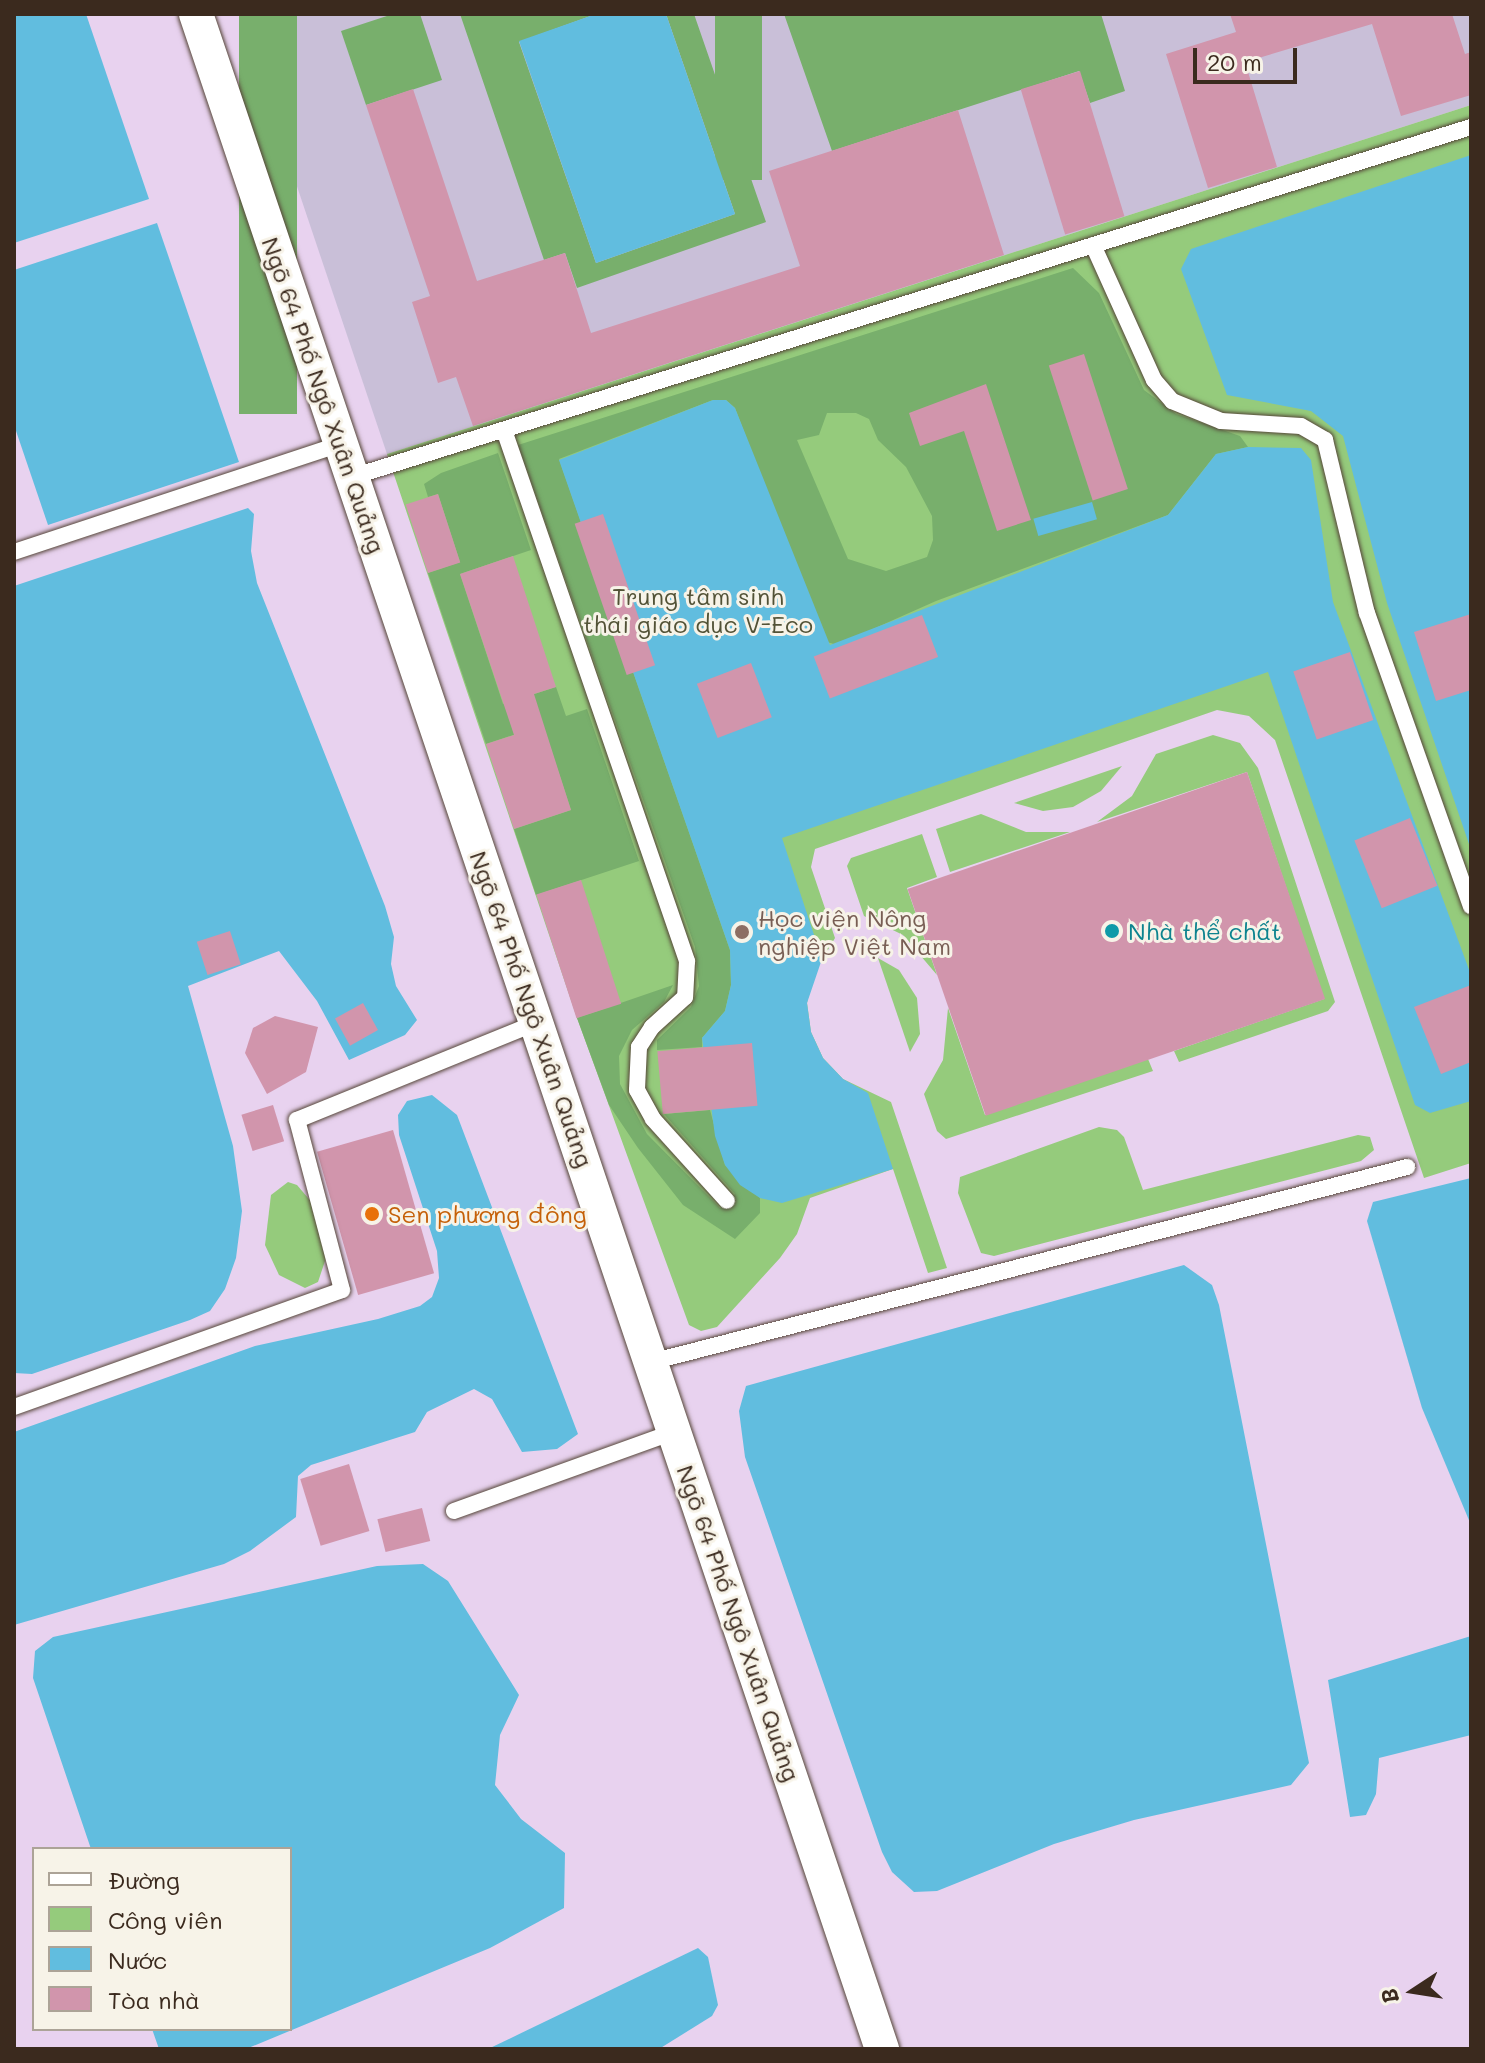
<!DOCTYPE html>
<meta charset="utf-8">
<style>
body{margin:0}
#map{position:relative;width:1485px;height:2063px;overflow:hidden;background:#efe8cf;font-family:Mali,sans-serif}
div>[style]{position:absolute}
.built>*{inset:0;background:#e8d2ef}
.industrial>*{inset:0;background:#c9bfd8}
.green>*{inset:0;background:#95cb7c}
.forest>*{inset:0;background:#78af6c;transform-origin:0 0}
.water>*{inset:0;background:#61bddf;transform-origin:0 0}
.building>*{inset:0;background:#d195ac;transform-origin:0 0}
.roads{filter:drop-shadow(0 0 2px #564639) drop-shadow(0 0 2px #564639)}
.lane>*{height:16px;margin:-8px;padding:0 8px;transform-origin:8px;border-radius:8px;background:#fff}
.street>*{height:34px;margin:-17px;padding:0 17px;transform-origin:17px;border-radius:17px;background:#fff}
.dots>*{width:22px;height:22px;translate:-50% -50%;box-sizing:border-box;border:4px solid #f7f3e8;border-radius:50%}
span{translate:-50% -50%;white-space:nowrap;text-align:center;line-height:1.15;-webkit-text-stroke:6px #f7f3e8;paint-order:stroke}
.street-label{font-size:24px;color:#3b2a1e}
.park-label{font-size:24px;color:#525236}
.education-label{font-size:24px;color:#785e54}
.left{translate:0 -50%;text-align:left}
.culture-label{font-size:24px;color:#0d838f}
.food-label{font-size:24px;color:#c56008}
.frame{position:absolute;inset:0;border:16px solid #3b2a1e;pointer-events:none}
.legend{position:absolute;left:32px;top:1847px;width:260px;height:184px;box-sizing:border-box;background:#f7f3e8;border:2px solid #aca397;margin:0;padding:10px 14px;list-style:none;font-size:24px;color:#3b2a1e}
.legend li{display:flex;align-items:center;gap:16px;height:40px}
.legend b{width:40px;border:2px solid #aca397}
.north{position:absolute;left:1373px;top:1951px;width:80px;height:80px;-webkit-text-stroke:6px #f7f3e8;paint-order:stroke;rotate:258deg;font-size:22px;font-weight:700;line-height:32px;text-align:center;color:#3b2a1e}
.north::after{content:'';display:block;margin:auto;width:28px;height:36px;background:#3b2a1e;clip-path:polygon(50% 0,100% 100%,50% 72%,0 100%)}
.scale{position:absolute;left:1193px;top:48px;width:104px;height:36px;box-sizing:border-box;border:4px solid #3b2a1e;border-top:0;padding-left:10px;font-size:24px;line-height:28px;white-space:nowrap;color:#3b2a1e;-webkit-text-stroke:6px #f7f3e8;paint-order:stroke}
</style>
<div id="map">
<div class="built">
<i style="clip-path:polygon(evenodd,14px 14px,1471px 14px,1471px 2049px,14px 2049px,14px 14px,34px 1849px,290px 1849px,290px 2029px,34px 2029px,34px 1849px)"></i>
</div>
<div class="industrial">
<i style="clip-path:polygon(239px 14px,1471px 14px,1471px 105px,387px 454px)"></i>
</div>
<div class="green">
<i style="clip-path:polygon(1471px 105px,1471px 1163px,1424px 1178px,1275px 740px,1249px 716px,1217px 710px,815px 849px,811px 867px,835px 938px,813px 975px,807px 1003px,811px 1032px,823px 1058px,843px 1079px,891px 1102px,947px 1268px,928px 1273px,893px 1169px,810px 1198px,797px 1234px,780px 1258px,717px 1327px,701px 1331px,689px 1325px,577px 1018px,387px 454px)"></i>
<i style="clip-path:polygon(1213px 735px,1240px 743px,1258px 768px,1335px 1002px,1328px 1011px,1179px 1062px,1174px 1051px,1324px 999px,1247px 772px,1097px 822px,1132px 796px,1156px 754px)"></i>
<i style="clip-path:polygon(1122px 766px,1101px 791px,1073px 807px,1043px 811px,1014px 803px)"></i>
<i style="clip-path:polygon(981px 814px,1026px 832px,1070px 832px,950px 872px,936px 829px)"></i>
<i style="clip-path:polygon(922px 834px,937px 877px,907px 888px,937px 975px,903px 935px,864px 916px,847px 866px,851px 858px)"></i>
<i style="clip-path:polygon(878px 958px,899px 970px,917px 998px,920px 1034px,910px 1052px)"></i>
<i style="clip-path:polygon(948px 1008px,985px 1115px,1148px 1059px,1153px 1071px,946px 1139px,937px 1131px,924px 1094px,943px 1060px)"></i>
<i style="clip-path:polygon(1099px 1127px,1117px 1130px,1124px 1137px,1143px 1190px,1358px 1135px,1370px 1137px,1374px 1150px,1361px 1161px,994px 1256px,981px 1253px,958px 1193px,960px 1177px)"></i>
<i style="clip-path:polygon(288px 1182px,297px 1185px,314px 1205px,328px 1252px,318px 1282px,305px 1288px,279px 1275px,265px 1245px,271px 1195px)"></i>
</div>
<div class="forest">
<i style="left:239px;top:14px;width:58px;height:400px"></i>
<i style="clip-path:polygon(393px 14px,420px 14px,442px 80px,366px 105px,341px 31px)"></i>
<i style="clip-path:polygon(460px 14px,596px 14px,519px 42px,596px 263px,735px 214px,666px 14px,694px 14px,766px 222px,577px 288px,565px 253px,544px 260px)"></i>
<i style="left:715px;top:14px;width:47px;height:166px"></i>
<i style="clip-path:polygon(784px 14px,1101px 14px,1125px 91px,1090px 103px,1079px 71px,832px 151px)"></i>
<i style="clip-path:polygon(evenodd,1073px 268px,1099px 293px,1144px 390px,1176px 414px,1240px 436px,1248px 447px,1216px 454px,1168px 515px,936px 601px,837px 645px,824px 641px,735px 408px,726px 400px,713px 400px,559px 459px,730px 950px,731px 985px,725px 1011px,702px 1038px,702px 1047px,657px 1050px,657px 1040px,691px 1007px,699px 986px,695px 947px,518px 445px,1073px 268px,827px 413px,856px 413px,869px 419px,878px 440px,906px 467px,932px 516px,933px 540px,927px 557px,886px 571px,848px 559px,797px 440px,819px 435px,827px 413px)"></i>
<i style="clip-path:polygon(498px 453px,531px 550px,460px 574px,503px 704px,556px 687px,566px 716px,587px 709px,639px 861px,536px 895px,514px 829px,571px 810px,543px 725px,486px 744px,428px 573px,460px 562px,438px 494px,428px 497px,424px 484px,441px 473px)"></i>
<i style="clip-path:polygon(673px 985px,664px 1002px,632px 1030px,619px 1056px,620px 1084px,647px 1134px,720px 1208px,735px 1194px,664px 1114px,710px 1110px,725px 1165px,760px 1198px,760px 1213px,735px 1239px,683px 1205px,638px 1148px,609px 1105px,577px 1018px)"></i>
</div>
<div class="water">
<i style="clip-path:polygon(14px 14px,86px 14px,149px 199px,14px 243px)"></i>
<i style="clip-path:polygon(596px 14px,666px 14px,735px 214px,596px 263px,519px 41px)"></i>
<i style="clip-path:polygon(1471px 155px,1471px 850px,1387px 603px,1343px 436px,1311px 411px,1227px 395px,1181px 269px,1191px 249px)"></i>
<i style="clip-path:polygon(157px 223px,239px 462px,48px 525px,14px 425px,14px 270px)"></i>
<i style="clip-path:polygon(713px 400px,726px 400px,735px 408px,830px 645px,1168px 515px,1216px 454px,1248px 447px,1301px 448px,1311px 460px,1333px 602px,1471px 975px,1471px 1101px,1430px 1113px,1415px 1105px,1268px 672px,782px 838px,822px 959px,807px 1003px,811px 1032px,823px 1058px,843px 1079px,868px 1093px,893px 1169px,782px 1203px,760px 1198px,740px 1185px,725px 1165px,715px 1136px,702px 1038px,725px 1011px,731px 985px,730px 950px,559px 460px)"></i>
<i style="left:1092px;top:502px;width:18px;height:61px;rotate:74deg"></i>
<i style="clip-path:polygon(248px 508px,254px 514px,251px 551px,257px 583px,385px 906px,394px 937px,391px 964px,396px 986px,417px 1020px,405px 1035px,349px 1060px,317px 1001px,279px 951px,188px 986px,233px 1146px,242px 1211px,236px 1258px,225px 1289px,210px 1311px,190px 1320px,32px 1374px,14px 1373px,14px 586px)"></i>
<i style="clip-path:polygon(432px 1095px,457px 1115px,578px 1434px,557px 1449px,522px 1452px,492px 1399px,474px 1389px,427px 1412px,415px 1432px,311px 1465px,298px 1476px,296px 1517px,250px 1551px,224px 1564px,14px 1625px,14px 1432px,255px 1346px,378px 1319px,420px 1306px,432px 1297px,439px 1278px,437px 1251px,399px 1135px,398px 1115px,407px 1101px)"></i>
<i style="clip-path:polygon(1471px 1178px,1471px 1525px,1422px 1408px,1367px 1221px,1373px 1202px)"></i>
<i style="clip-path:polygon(1184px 1265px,1212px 1285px,1219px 1305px,1309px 1763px,1291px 1785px,1134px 1820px,1054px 1844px,937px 1891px,914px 1892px,892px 1872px,882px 1852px,745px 1457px,739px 1411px,746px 1386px)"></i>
<i style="clip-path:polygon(423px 1564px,448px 1581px,519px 1695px,500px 1735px,495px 1785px,521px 1819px,565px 1853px,564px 1908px,490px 1948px,246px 2049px,159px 2049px,152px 2029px,290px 2029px,290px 1849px,91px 1849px,33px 1678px,35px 1651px,53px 1637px,377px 1566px)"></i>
<i style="clip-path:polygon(1471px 1636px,1471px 1735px,1379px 1758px,1376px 1794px,1366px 1815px,1350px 1817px,1328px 1680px)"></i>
<i style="clip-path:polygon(698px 1948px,708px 1957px,718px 2005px,712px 2016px,659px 2049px,488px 2049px)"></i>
</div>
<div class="building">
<i style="clip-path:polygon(1230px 14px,1452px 14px,1465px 54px,1471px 52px,1471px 95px,1401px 116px,1372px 24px,1245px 62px,1277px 167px,1208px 188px,1166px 54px,1236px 32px)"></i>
<i style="left:1080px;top:71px;width:152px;height:62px;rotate:73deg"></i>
<i style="clip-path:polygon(413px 89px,477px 281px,565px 253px,591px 333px,800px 266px,769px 171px,958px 110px,1004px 255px,473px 426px,456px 377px,438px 383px,412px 302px,430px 296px,366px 105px)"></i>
<i style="left:1084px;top:354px;width:142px;height:37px;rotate:72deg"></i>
<i style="clip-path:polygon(986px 384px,1031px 520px,997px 531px,964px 431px,920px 446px,909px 413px)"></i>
<i style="left:438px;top:494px;width:72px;height:34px;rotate:72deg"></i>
<i style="left:603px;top:514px;width:160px;height:30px;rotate:71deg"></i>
<i style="clip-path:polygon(513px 556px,556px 687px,534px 694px,571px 810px,514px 829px,486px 744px,514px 735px,460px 574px)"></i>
<i style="clip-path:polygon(1471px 614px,1471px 690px,1436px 701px,1414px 632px)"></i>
<i style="left:922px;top:615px;width:45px;height:116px;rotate:69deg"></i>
<i style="left:1350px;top:652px;width:72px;height:60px;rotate:71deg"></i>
<i style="left:751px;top:663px;width:58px;height:58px;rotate:69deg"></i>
<i style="left:1247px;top:772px;width:240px;height:359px;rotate:71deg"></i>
<i style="left:1410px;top:818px;width:73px;height:60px;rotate:68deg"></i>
<i style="left:581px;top:880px;width:130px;height:47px;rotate:72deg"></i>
<i style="left:230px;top:931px;width:35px;height:35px;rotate:72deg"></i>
<i style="clip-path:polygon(1471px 985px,1471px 1062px,1441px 1074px,1414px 1007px)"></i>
<i style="left:363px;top:1003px;width:31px;height:32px;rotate:61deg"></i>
<i style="clip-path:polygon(275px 1016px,318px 1027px,306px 1072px,267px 1094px,245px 1053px,253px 1028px)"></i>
<i style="left:752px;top:1043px;width:63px;height:95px;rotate:85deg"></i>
<i style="left:273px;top:1105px;width:38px;height:33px;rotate:73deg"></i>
<i style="left:393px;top:1130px;width:149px;height:79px;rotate:74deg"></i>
<i style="left:349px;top:1464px;width:70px;height:51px;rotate:73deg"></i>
<i style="left:422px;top:1508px;width:34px;height:46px;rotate:76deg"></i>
</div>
<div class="roads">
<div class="lane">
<i style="left:1093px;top:245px;width:148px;rotate:65.7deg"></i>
<i style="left:1154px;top:380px;width:28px;rotate:49deg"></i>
<i style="left:1172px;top:401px;width:53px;rotate:22.2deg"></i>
<i style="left:1221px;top:421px;width:80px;rotate:3.6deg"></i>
<i style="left:1301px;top:426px;width:28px;rotate:30deg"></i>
<i style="left:1325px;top:440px;width:178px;rotate:76.4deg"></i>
<i style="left:1367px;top:613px;width:311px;rotate:70.5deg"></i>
<i style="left:504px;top:430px;width:562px;rotate:70.98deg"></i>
<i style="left:687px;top:961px;width:36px;rotate:93deg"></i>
<i style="left:685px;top:997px;width:45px;rotate:137.7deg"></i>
<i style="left:652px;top:1027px;width:24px;rotate:123deg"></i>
<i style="left:639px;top:1047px;width:43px;rotate:92.7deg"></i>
<i style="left:637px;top:1090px;width:33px;rotate:61deg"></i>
<i style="left:653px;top:1119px;width:110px;rotate:47.9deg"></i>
<i style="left:352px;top:477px;width:1172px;rotate:-17.37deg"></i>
<i style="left:14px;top:552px;width:344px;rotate:-18.3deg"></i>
<i style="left:651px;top:1362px;width:781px;rotate:-14.46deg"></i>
<i style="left:14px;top:1407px;width:348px;rotate:-19.6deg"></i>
<i style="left:342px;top:1290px;width:176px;rotate:-104.8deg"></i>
<i style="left:297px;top:1120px;width:258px;rotate:-22.1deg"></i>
<i style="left:454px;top:1511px;width:234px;rotate:-19.8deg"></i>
</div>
<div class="street">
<i style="left:196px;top:14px;width:2148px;rotate:71.37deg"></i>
</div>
</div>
<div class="dots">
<i style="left:1112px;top:931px;background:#0f9aa8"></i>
<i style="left:742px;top:932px;background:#8d6e63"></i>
<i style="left:372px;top:1214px;background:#e8710a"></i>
</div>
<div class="street-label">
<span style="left:324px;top:395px;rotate:71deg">Ngõ 64 Phố Ngô Xuân Quảng</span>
<span style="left:532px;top:1009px;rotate:71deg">Ngõ 64 Phố Ngô Xuân Quảng</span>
<span style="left:739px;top:1623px;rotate:71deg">Ngõ 64 Phố Ngô Xuân Quảng</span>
</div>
<div class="park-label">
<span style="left:698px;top:610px">Trung tâm sinh<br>thái giáo dục V-Eco</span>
</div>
<div class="education-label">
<span class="left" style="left:758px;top:932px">Học viện Nông<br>nghiệp Việt Nam</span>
</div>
<div class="culture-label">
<span class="left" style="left:1128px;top:931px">Nhà thể chất</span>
</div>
<div class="food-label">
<span class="left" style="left:388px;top:1214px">Sen phương đông</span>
</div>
<div class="frame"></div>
<ul class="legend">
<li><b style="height:10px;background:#fff"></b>Đường</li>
<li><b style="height:22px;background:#95cb7c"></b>Công viên</li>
<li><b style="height:22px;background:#61bddf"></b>Nước</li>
<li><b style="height:22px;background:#d195ac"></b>Tòa nhà</li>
</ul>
<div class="north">B</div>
<div class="scale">20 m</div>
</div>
